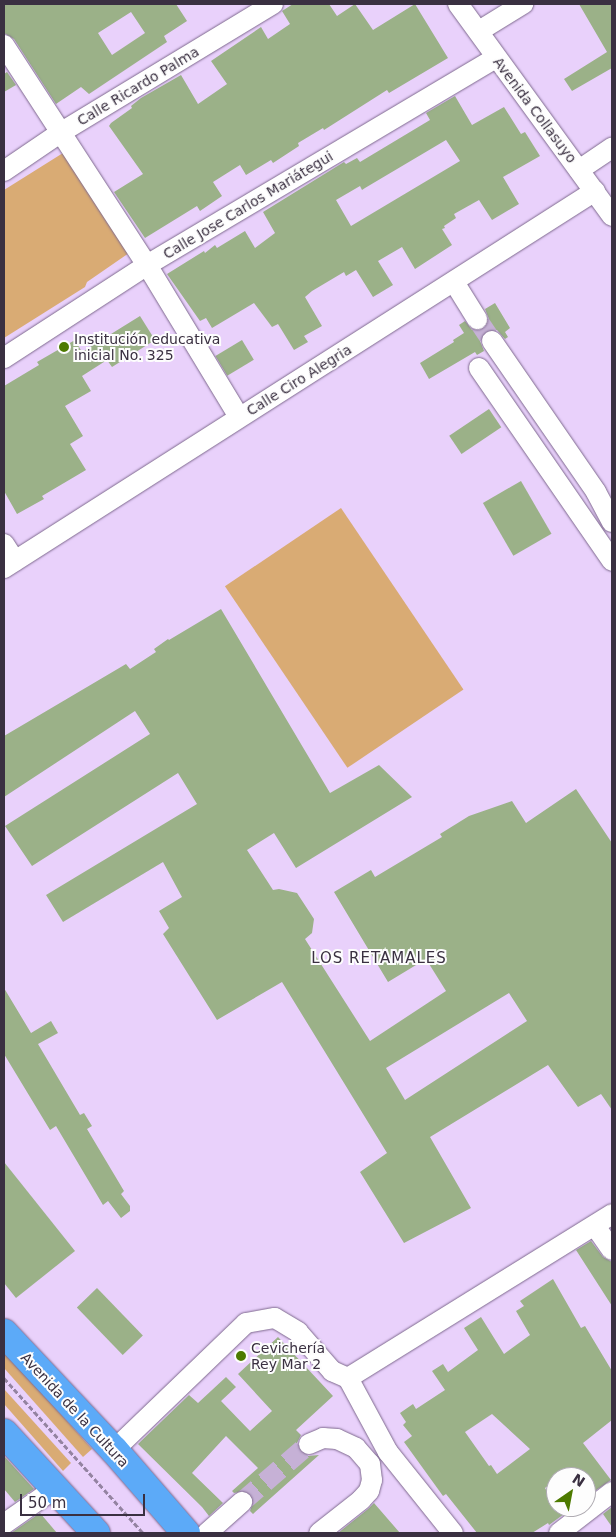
<!DOCTYPE html>
<meta charset="utf-8">
<style>
body{margin:0}
#map{position:relative;width:616px;height:1537px;overflow:hidden;background:#e9d1fb;font-family:"DejaVu Sans",sans-serif}
div>[style]{position:absolute}
.green>*{inset:0;background:#d9ab74;transform-origin:0 0}
.building>*{inset:0;background:#9bb188;transform-origin:0 0}
.minor-tunnel>*{height:20px;margin-top:-10px;transform-origin:0;background:repeating-linear-gradient(90deg,#c6b1d6 0 20px,transparent 0 30px)}
.path>*{height:3px;margin-top:-1.5px;transform-origin:0;background:repeating-linear-gradient(90deg,#9483a1 0 5px,transparent 0 7.5px)}
.roads{filter:drop-shadow(0 0 1px #7e698e) drop-shadow(0 0 1px #7e698e)}
.minor>*{height:20px;margin:-10px;padding:0 10px;transform-origin:10px;border-radius:10px;background:#fff}
.highway>*{height:28px;margin:-14px;padding:0 14px;transform-origin:14px;border-radius:14px;background:#5caaf8}
.dots>*{width:14px;height:14px;translate:-50% -50%;box-sizing:border-box;border:2px solid #fdfdfd;border-radius:50%}
span{translate:-50% -50%;white-space:nowrap;text-align:center;line-height:1.15;-webkit-text-stroke:4px #fdfdfd;paint-order:stroke}
.street-label{font-size:14px;color:#3a3041}
.poi-label{font-size:14px;color:#3a3041}
.left{translate:0 -50%;text-align:left}
.neighbourhood-label{font-size:15px;color:#3a3041;letter-spacing:1px}
.frame{position:absolute;inset:0;border:5px solid #3a3041;pointer-events:none}
.north{position:absolute;left:546px;top:1467px;width:50px;height:50px;box-sizing:border-box;background:#fdfdfd;border:1px solid #afabb2;border-radius:50%;rotate:33deg;font-size:14px;font-weight:700;line-height:20px;text-align:center;color:#3a3041}
.north::after{content:'';display:block;margin:auto;width:18px;height:22px;background:#4d7a00;clip-path:polygon(50% 0,100% 100%,50% 72%,0 100%)}
.scale{position:absolute;left:20px;top:1494px;width:125px;height:22px;box-sizing:border-box;border:2px solid #3a3041;border-top:0;padding-left:6px;font-size:15px;line-height:18px;white-space:nowrap;color:#3a3041;-webkit-text-stroke:4px #fdfdfd;paint-order:stroke}
</style>
<div id="map">
<div class="green">
<i style="clip-path:polygon(63px 153px,129px 253px,87px 282px,85px 287px,4px 338px,4px 190px)"></i>
<i style="left:341px;top:508px;width:219px;height:140px;rotate:56deg"></i>
<i style="clip-path:polygon(4px 1351px,92px 1449px,83px 1457px,4px 1368px)"></i>
<i style="clip-path:polygon(4px 1389px,71px 1463px,63px 1471px,4px 1404px)"></i>
</div>
<div class="building">
<i style="clip-path:polygon(evenodd,4px 4px,176px 4px,187px 21px,164px 36px,167px 42px,89px 94px,81px 87px,56px 104px,14px 39px,4px 33px,4px 4px,131px 12px,145px 33px,112px 55px,98px 33px,131px 12px)"></i>
<i style="clip-path:polygon(293px 4px,329px 4px,337px 16px,355px 4px,373px 30px,415px 4px,448px 58px,389px 93px,387px 90px,324px 130px,323px 128px,298px 143px,299px 146px,273px 163px,271px 160px,246px 175px,240px 165px,213px 182px,222px 196px,200px 211px,197px 206px,145px 238px,114px 192px,143px 174px,109px 126px,111px 123px,132px 108px,131px 106px,141px 98px,181px 75px,198px 104px,214px 93px,227px 84px,211px 61px,261px 27px,268px 39px,290px 24px,282px 11px)"></i>
<i style="clip-path:polygon(579px 4px,612px 4px,612px 68px,572px 91px,564px 79px,607px 52px)"></i>
<i style="clip-path:polygon(7px 72px,16px 85px,4px 92px,4px 74px)"></i>
<i style="clip-path:polygon(evenodd,455px 96px,472px 125px,504px 107px,521px 134px,525px 132px,540px 156px,503px 177px,519px 204px,492px 220px,479px 200px,454px 214px,456px 218px,444px 226px,445px 228px,442px 229px,452px 245px,415px 269px,402px 247px,378px 261px,393px 285px,373px 297px,356px 270px,346px 276px,344px 272px,312px 291px,305px 297px,322px 326px,304px 336px,308px 342px,294px 350px,278px 324px,272px 327px,254px 303px,212px 328px,206px 318px,200px 321px,167px 274px,204px 251px,205px 253px,215px 245px,217px 248px,245px 231px,255px 248px,275px 233px,263px 212px,344px 162px,346px 164px,357px 158px,360px 162px,430px 120px,426px 113px,455px 96px,446px 140px,460px 161px,351px 226px,336px 200px,360px 186px,362px 190px,365px 188px,446px 140px)"></i>
<i style="clip-path:polygon(495px 303px,510px 328px,505px 332px,508px 337px,505px 339px,497px 330px,486px 331px,480px 341px,484px 351px,477px 355px,475px 352px,429px 379px,420px 363px,454px 342px,453px 340px,464px 333px,459px 325px,465px 321px,472px 330px,484px 329px,489px 319px,485px 309px)"></i>
<i style="clip-path:polygon(140px 316px,155px 340px,112px 367px,107px 360px,82px 376px,91px 391px,65px 406px,83px 436px,70px 444px,86px 470px,42px 496px,44px 499px,17px 514px,4px 491px,4px 386px,39px 365px,37px 362px,75px 340px,82px 352px)"></i>
<i style="left:242px;top:340px;width:23px;height:31px;rotate:59deg"></i>
<i style="left:489px;top:409px;width:22px;height:48px;rotate:56deg"></i>
<i style="left:521px;top:481px;width:61px;height:44px;rotate:60deg"></i>
<i style="clip-path:polygon(evenodd,221px 609px,330px 793px,379px 765px,412px 797px,296px 868px,274px 833px,247px 850px,273px 890px,279px 889px,297px 893px,314px 919px,312px 933px,305px 939px,370px 1041px,446px 991px,426px 959px,388px 982px,334px 892px,371px 870px,375px 877px,442px 837px,440px 834px,469px 816px,512px 801px,526px 823px,576px 789px,612px 843px,612px 1110px,601px 1094px,578px 1107px,548px 1065px,430px 1137px,471px 1208px,404px 1243px,360px 1172px,387px 1153px,282px 982px,217px 1020px,163px 934px,169px 928px,159px 911px,182px 897px,163px 862px,63px 922px,46px 895px,197px 804px,178px 773px,32px 866px,5px 826px,150px 734px,135px 711px,4px 797px,4px 736px,126px 664px,130px 669px,156px 652px,154px 649px,168px 639px,169px 640px,221px 609px,509px 993px,527px 1021px,405px 1100px,386px 1068px,509px 993px)"></i>
<i style="clip-path:polygon(4px 988px,31px 1033px,51px 1021px,58px 1033px,38px 1044px,80px 1115px,84px 1113px,92px 1126px,87px 1129px,124px 1191px,121px 1194px,130px 1206px,130px 1211px,121px 1218px,108px 1201px,103px 1205px,56px 1126px,50px 1130px,4px 1054px)"></i>
<i style="clip-path:polygon(4px 1162px,75px 1251px,16px 1298px,4px 1283px)"></i>
<i style="clip-path:polygon(591px 1241px,603px 1257px,612px 1262px,612px 1306px,576px 1250px)"></i>
<i style="clip-path:polygon(evenodd,553px 1279px,581px 1328px,585px 1326px,612px 1371px,612px 1420px,583px 1443px,611px 1480px,589px 1495px,586px 1490px,586px 1477px,556px 1477px,556px 1480px,545px 1488px,556px 1507px,564px 1514px,549px 1525px,548px 1523px,532px 1533px,477px 1533px,446px 1494px,443px 1496px,404px 1442px,412px 1436px,403px 1425px,406px 1422px,400px 1413px,413px 1404px,416px 1409px,445px 1390px,432px 1371px,443px 1364px,448px 1372px,478px 1350px,464px 1328px,481px 1317px,504px 1354px,530px 1335px,516px 1311px,524px 1306px,520px 1301px,553px 1279px,492px 1414px,530px 1449px,497px 1474px,491px 1465px,489px 1466px,465px 1432px,492px 1414px)"></i>
<i style="left:97px;top:1288px;width:66px;height:28px;rotate:46deg"></i>
<i style="clip-path:polygon(278px 1337px,333px 1396px,296px 1430px,301px 1435px,297px 1443px,302px 1453px,308px 1456px,319px 1455px,253px 1514px,250px 1511px,254px 1500px,251px 1494px,245px 1491px,234px 1493px,232px 1491px,258px 1468px,226px 1436px,192px 1473px,223px 1503px,209px 1516px,202px 1507px,138px 1444px,189px 1395px,198px 1403px,226px 1377px,236px 1387px,221px 1401px,250px 1431px,272px 1411px,238px 1374px)"></i>
<i style="clip-path:polygon(4px 1456px,34px 1489px,15px 1502px,4px 1489px)"></i>
<i style="clip-path:polygon(374px 1503px,400px 1533px,338px 1533px,368px 1509px)"></i>
<i style="clip-path:polygon(612px 1507px,612px 1527px,603px 1514px)"></i>
<i style="clip-path:polygon(40px 1513px,57px 1533px,11px 1533px)"></i>
</div>
<div class="minor-tunnel">
<i style="left:477px;top:319px;width:27px;rotate:56deg"></i>
<i style="left:242px;top:1502px;width:89px;rotate:-40.9deg"></i>
</div>
<div class="path">
<i style="left:4px;top:1378px;width:208px;rotate:48.1deg"></i>
</div>
<div class="roads">
<div class="minor">
<i style="left:458px;top:4px;width:262px;rotate:54deg"></i>
<i style="left:479px;top:31px;width:52px;rotate:-31.5deg"></i>
<i style="left:4px;top:45px;width:262px;rotate:57deg"></i>
<i style="left:147px;top:265px;width:178px;rotate:58.8deg"></i>
<i style="left:579px;top:170px;width:40px;rotate:-34deg"></i>
<i style="left:4px;top:171px;width:68px;rotate:-34.2deg"></i>
<i style="left:60px;top:133px;width:249px;rotate:-31.2deg"></i>
<i style="left:454px;top:282px;width:44px;rotate:58.1deg"></i>
<i style="left:492px;top:341px;width:183px;rotate:55.4deg"></i>
<i style="left:596px;top:492px;width:34px;rotate:62deg"></i>
<i style="left:4px;top:358px;width:171px;rotate:-33deg"></i>
<i style="left:147px;top:265px;width:405px;rotate:-30.7deg"></i>
<i style="left:479px;top:368px;width:234px;rotate:55.4deg"></i>
<i style="left:4px;top:544px;width:20px;rotate:57deg"></i>
<i style="left:4px;top:568px;width:701px;rotate:-32.53deg"></i>
<i style="left:595px;top:1226px;width:29px;rotate:55deg"></i>
<i style="left:348px;top:1378px;width:84px;rotate:61.6deg"></i>
<i style="left:388px;top:1452px;width:104px;rotate:51.3deg"></i>
<i style="left:309px;top:1444px;width:15px;rotate:-23deg"></i>
<i style="left:323px;top:1438px;width:14px;rotate:4deg"></i>
<i style="left:337px;top:1439px;width:21px;rotate:25deg"></i>
<i style="left:356px;top:1448px;width:21px;rotate:49deg"></i>
<i style="left:370px;top:1464px;width:16px;rotate:83deg"></i>
<i style="left:372px;top:1480px;width:11px;rotate:105deg"></i>
<i style="left:369px;top:1491px;width:12px;rotate:132deg"></i>
<i style="left:361px;top:1500px;width:53px;rotate:141.8deg"></i>
<i style="left:114px;top:1450px;width:183px;rotate:-43.9deg"></i>
<i style="left:246px;top:1323px;width:29px;rotate:-10deg"></i>
<i style="left:275px;top:1318px;width:27px;rotate:31deg"></i>
<i style="left:298px;top:1332px;width:52px;rotate:48.9deg"></i>
<i style="left:332px;top:1371px;width:17px;rotate:24deg"></i>
<i style="left:348px;top:1378px;width:311px;rotate:-31.8deg"></i>
<i style="left:4px;top:1524px;width:61px;rotate:-35deg"></i>
<i style="left:207px;top:1533px;width:47px;rotate:-41.5deg"></i>
<i style="left:559px;top:1533px;width:67px;rotate:-37.7deg"></i>
</div>
<div class="highway">
<i style="left:4px;top:1333px;width:161px;rotate:46.8deg"></i>
<i style="left:114px;top:1450px;width:110px;rotate:49.1deg"></i>
<i style="left:4px;top:1433px;width:136px;rotate:47.4deg"></i>
</div>
</div>
<div class="dots">
<i style="left:64px;top:347px;background:#4d7a00"></i>
<i style="left:241px;top:1356px;background:#4d7a00"></i>
</div>
<div class="street-label">
<span style="left:138px;top:86px;rotate:-31deg">Calle Ricardo Palma</span>
<span style="left:535px;top:110px;rotate:53deg">Avenida Collasuyo</span>
<span style="left:248px;top:205px;rotate:-31deg">Calle Jose Carlos Mariátegui</span>
<span style="left:299px;top:380px;rotate:-32deg">Calle Ciro Alegria</span>
<span style="left:75px;top:1410px;rotate:47deg">Avenida de la Cultura</span>
</div>
<div class="poi-label">
<span class="left" style="left:74px;top:347px">Institución educativa<br>inicial No. 325</span>
<span class="left" style="left:251px;top:1356px">Cevichería<br>Rey Mar 2</span>
</div>
<div class="neighbourhood-label">
<span style="left:379px;top:959px">LOS RETAMALES</span>
</div>
<div class="frame"></div>
<div class="north">N</div>
<div class="scale">50 m</div>
</div>
